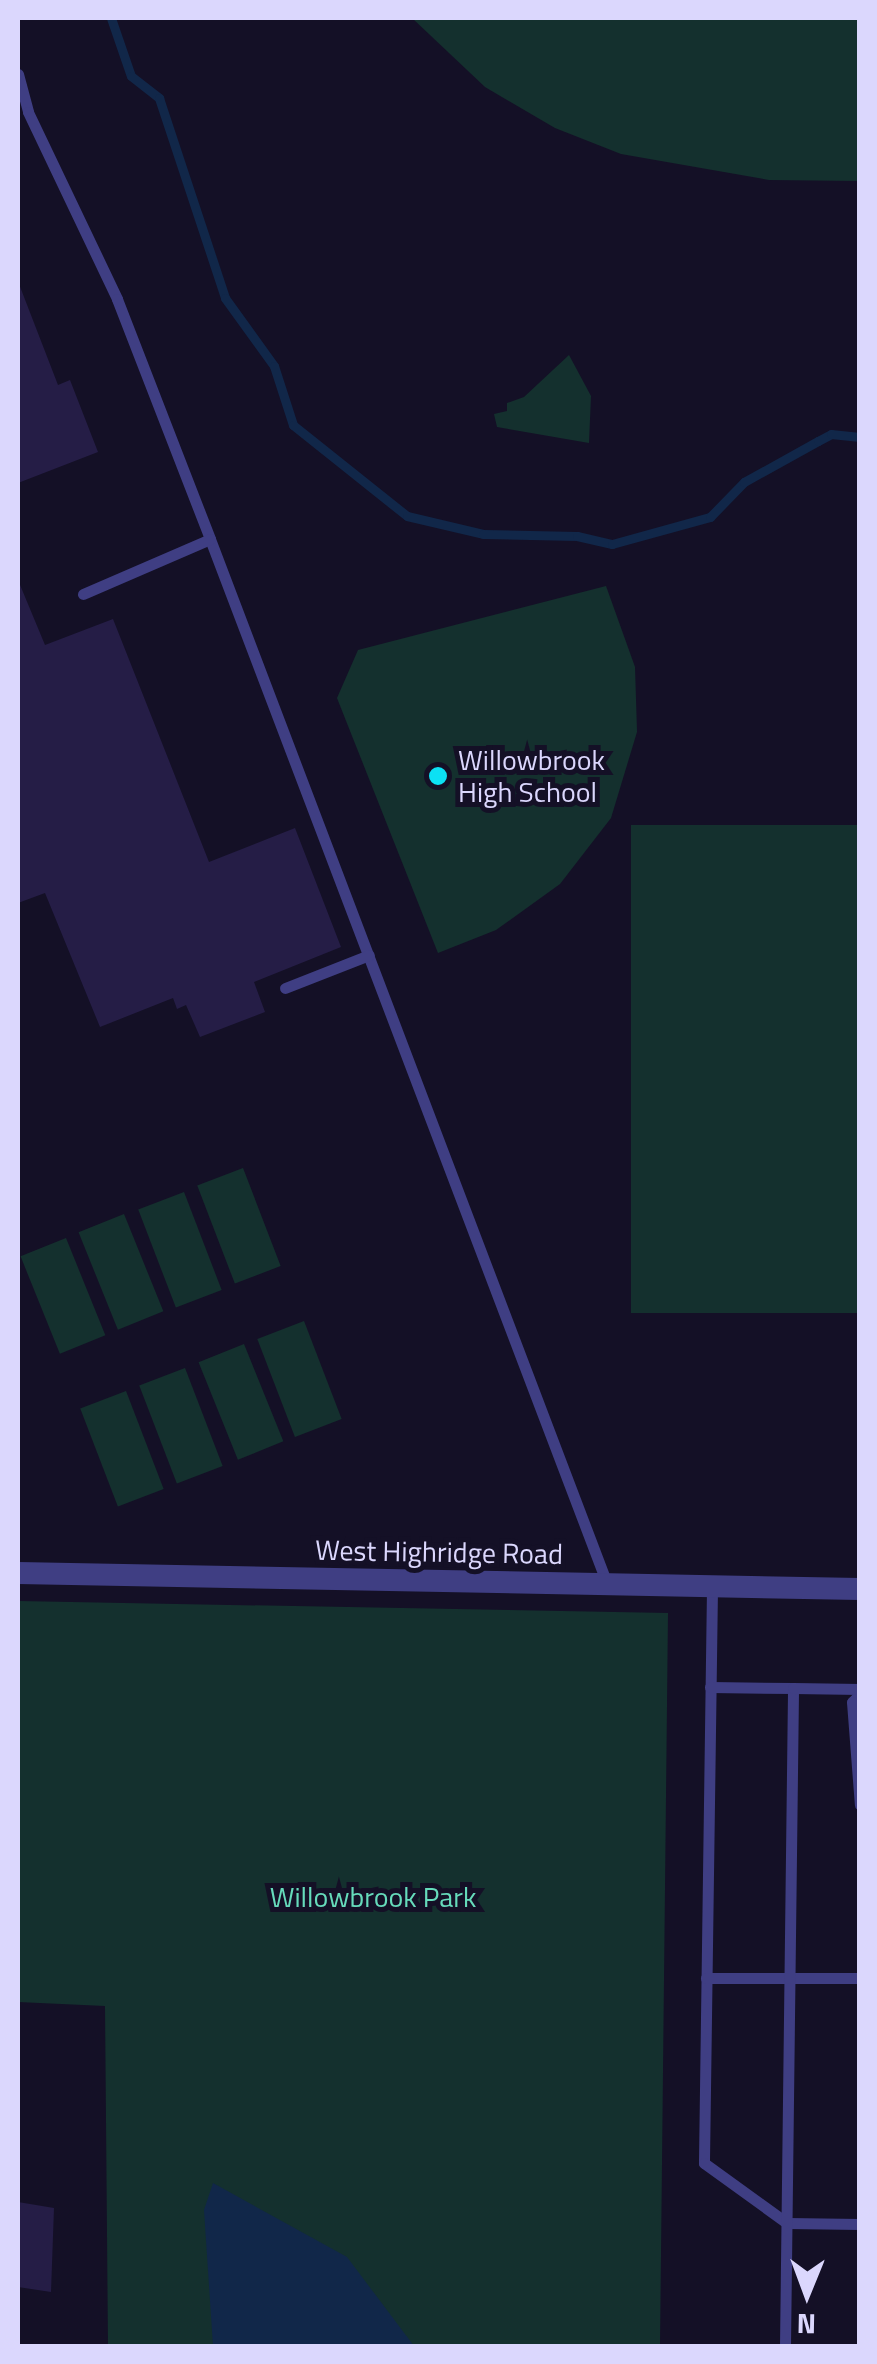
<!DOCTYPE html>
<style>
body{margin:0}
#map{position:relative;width:877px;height:2364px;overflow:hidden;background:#141026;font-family:"Titillium Web",sans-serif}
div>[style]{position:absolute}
.green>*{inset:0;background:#14302e;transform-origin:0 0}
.water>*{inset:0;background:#112749}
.stream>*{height:9px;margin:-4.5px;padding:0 4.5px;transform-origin:4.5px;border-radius:4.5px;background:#112749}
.building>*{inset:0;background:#251d46}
.service>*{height:11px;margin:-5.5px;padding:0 5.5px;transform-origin:5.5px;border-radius:5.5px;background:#3f3e83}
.minor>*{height:22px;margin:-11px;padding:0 11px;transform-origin:11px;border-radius:11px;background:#3f3e83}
.dots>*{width:28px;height:28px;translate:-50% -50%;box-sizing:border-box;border:5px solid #141026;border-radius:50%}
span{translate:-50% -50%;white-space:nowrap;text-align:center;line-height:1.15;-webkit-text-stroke:10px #141026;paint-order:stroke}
.poi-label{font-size:28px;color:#dbd7fd}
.left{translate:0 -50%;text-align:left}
.street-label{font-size:28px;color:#dbd7fd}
.park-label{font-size:28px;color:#66dbbb}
.frame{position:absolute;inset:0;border:20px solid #dbd7fd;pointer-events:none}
.north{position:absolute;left:757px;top:2244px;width:100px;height:100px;-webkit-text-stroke:8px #141026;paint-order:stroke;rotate:181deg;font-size:28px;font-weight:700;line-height:40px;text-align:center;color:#dbd7fd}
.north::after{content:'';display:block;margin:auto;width:35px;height:45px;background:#dbd7fd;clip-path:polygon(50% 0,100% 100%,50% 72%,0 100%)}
</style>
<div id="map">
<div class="green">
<i style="clip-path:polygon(412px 18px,859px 18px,859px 181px,769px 180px,621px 154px,555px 128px,485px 87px)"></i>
<i style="clip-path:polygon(569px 355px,591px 396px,589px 443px,497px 427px,494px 414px,507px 411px,507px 403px,524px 397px)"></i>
<i style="clip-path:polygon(606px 586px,635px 667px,637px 732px,611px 818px,560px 884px,496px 930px,438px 953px,337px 698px,358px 650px)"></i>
<i style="left:859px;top:825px;width:488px;height:228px;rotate:90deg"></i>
<i style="left:243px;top:1168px;width:105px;height:49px;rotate:69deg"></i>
<i style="left:184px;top:1192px;width:105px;height:49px;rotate:69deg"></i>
<i style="left:124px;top:1214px;width:105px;height:49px;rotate:68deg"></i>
<i style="left:66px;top:1238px;width:105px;height:49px;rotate:68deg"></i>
<i style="left:304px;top:1321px;width:105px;height:50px;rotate:69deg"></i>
<i style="left:244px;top:1344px;width:105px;height:49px;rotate:68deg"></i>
<i style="left:185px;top:1368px;width:105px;height:49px;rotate:69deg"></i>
<i style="left:126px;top:1391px;width:105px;height:49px;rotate:69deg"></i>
<i style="clip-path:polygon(18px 1601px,668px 1613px,660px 2346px,108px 2346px,105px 2006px,18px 2002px)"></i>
</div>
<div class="water">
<i style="clip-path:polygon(213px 2183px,347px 2257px,414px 2346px,213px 2346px,204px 2210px)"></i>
</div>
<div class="stream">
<i style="left:111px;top:18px;width:61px;rotate:71deg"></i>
<i style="left:131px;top:76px;width:36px;rotate:38deg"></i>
<i style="left:159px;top:98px;width:211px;rotate:71.7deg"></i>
<i style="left:225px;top:298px;width:84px;rotate:54.2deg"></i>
<i style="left:274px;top:366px;width:62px;rotate:72.1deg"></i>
<i style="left:293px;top:425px;width:146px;rotate:38.6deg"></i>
<i style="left:407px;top:516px;width:78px;rotate:13.3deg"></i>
<i style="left:483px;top:534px;width:94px;rotate:1.2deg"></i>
<i style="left:577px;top:536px;width:36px;rotate:13deg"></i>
<i style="left:612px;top:544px;width:102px;rotate:-15.4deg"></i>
<i style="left:710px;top:517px;width:49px;rotate:-45.8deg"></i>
<i style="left:744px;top:482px;width:85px;rotate:-29deg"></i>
<i style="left:818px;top:441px;width:15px;rotate:-28deg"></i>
<i style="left:831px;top:434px;width:29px;rotate:6deg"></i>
</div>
<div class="building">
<i style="clip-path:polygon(19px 284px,58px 385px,70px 380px,98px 452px,18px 483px)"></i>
<i style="clip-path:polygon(18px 580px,45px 645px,113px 619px,209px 862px,295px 828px,341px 947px,254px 982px,265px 1012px,200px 1037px,186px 1005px,177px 1009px,173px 998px,100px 1027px,45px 893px,18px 903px)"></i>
<i style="clip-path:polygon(18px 2202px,54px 2208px,51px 2292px,18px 2287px)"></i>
</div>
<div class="service">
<i style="left:18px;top:74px;width:39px;rotate:75deg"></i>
<i style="left:28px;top:112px;width:207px;rotate:64.5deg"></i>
<i style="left:117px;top:299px;width:257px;rotate:68.8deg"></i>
<i style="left:210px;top:539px;width:1120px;rotate:69.19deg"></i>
<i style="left:83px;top:594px;width:138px;rotate:-23.4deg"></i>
<i style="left:285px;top:988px;width:90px;rotate:-21.4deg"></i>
<i style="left:712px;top:1588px;width:575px;rotate:90.8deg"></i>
<i style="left:704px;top:2163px;width:102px;rotate:35.9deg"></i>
<i style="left:787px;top:2223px;width:73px;rotate:0.8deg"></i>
<i style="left:710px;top:1687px;width:83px;rotate:0.7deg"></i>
<i style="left:860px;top:1694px;width:11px;rotate:135deg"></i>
<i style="left:852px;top:1702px;width:103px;rotate:85.6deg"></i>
<i style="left:706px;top:1978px;width:154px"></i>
<i style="left:785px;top:2346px;width:658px;rotate:-89.3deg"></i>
<i style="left:793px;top:1688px;width:67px;rotate:0.9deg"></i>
</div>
<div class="minor">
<i style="left:18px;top:1573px;width:842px;rotate:1.09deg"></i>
</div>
<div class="dots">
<i style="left:438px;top:776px;background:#0ce1f4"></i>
</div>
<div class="poi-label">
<span class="left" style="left:458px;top:776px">Willowbrook<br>High School</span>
</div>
<div class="street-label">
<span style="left:439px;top:1552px;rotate:1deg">West Highridge Road</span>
</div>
<div class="park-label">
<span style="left:373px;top:1897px">Willowbrook Park</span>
</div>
<div class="frame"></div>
<div class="north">N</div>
</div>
